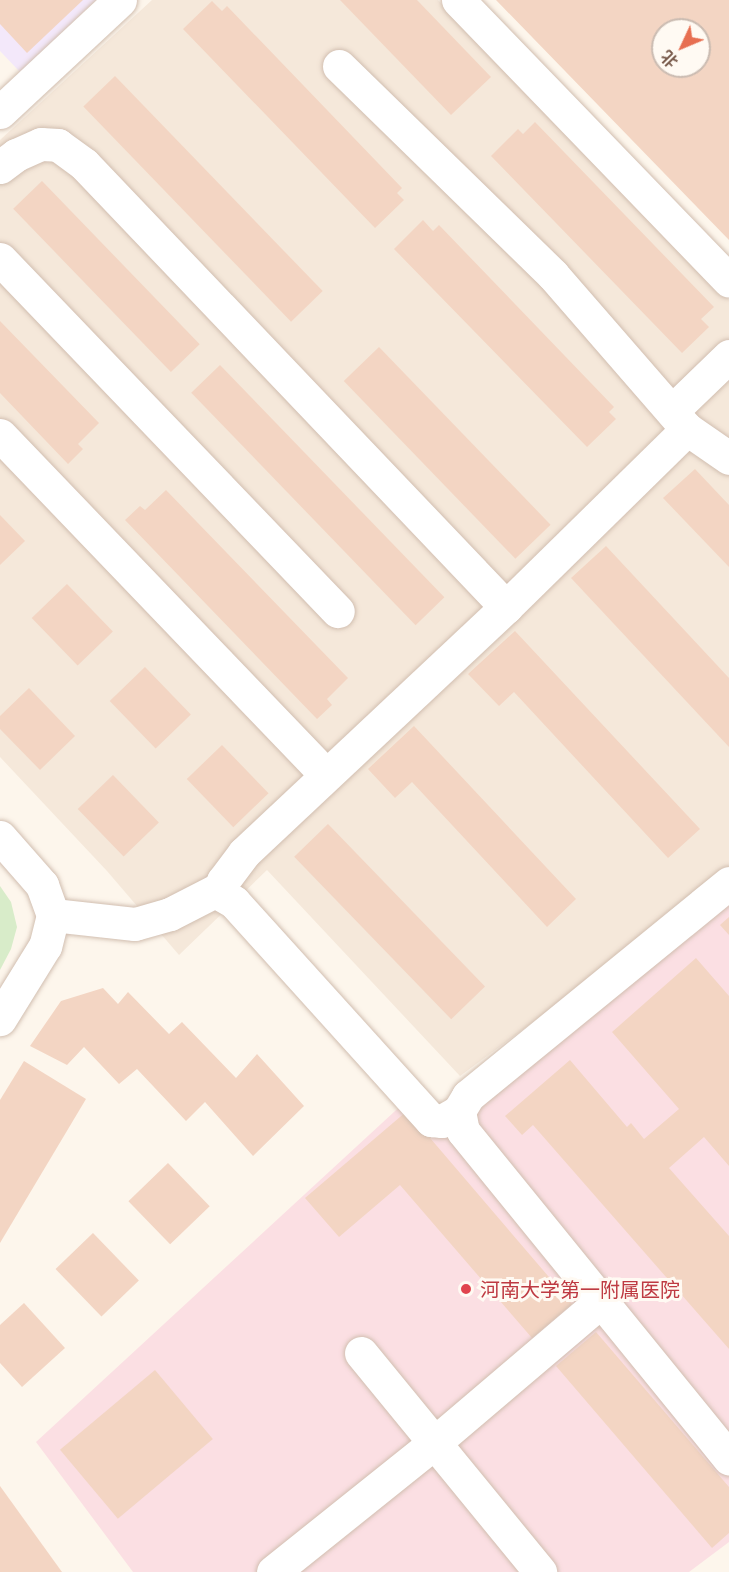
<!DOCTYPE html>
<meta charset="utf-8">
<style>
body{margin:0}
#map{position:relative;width:729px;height:1572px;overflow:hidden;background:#fdf6ec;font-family:Ubuntu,"Noto Sans SC",sans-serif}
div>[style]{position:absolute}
.residential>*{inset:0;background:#f5e8da}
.education>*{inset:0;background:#f3e8fa}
.medical>*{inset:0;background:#fbdfe3}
.green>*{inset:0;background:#d8ecc9}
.building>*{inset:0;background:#f3d5c3;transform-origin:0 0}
.roads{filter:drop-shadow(0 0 2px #d1beb0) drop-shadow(0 0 2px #d1beb0)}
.minor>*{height:33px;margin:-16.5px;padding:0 16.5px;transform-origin:16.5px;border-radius:16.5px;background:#fff}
.dots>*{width:16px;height:16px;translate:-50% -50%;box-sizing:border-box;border:3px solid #fffaf3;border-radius:50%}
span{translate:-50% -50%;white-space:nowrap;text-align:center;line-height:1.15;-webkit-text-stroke:6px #fffaf3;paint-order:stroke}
.health-label{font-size:20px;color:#be3a42}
.left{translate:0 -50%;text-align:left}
.north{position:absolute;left:651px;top:18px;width:60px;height:60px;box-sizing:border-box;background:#fffaf3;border:2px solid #cabbb1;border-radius:50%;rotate:226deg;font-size:16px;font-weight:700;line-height:24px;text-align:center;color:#7a5c4d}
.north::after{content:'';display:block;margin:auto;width:21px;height:27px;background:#e76f51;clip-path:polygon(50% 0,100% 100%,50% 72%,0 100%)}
</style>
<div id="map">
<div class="residential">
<i style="clip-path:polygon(152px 0,438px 0,729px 300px,729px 867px,625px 954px,460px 1076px,267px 870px,179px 955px,107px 871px,0 757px,0 140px)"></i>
</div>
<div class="education">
<i style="clip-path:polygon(0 0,96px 0,20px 72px,0 51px)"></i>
</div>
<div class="medical">
<i style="clip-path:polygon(729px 899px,729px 1542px,689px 1572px,133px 1572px,36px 1442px,407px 1100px,437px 1135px)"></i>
</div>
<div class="green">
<i style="clip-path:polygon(0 886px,11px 902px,17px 927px,11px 949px,0 970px)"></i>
</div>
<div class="building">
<i style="clip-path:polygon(0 0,83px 0,27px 53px,0 24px)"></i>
<i style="clip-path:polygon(340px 0,417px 0,491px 77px,451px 115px)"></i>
<i style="clip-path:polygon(evenodd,496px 0,729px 0,729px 240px,496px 0,663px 30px,699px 30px,699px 66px,663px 66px,663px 30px)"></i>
<i style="clip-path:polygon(212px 1px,222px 11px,227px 6px,402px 188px,397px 193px,404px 200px,375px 228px,183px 29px)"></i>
<i style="left:115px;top:76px;width:299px;height:44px;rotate:46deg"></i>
<i style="clip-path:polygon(535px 122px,714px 307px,701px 319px,709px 327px,682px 353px,491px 156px,518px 129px,523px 134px)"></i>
<i style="left:42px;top:181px;width:227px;height:40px;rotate:46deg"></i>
<i style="clip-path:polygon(423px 220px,433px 231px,439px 225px,614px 407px,609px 412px,616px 419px,587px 447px,394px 249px)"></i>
<i style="clip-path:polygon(0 321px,99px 423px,78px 444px,83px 449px,68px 464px,0 393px)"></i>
<i style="left:379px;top:347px;width:247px;height:49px;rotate:46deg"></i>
<i style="left:220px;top:365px;width:323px;height:40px;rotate:46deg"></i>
<i style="clip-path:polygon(695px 469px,729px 505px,729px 567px,663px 498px)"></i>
<i style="clip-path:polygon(166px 490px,348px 678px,327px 699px,332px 705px,317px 719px,125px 520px,140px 506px,145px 510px)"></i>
<i style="clip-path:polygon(0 515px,25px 541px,0 565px)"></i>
<i style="clip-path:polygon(606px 546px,729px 678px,729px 747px,571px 578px)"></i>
<i style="left:67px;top:584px;width:66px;height:49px;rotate:46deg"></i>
<i style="clip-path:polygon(515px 631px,700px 829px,668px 858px,514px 692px,499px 706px,468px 674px)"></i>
<i style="left:145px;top:667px;width:66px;height:49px;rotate:46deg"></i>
<i style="clip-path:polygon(29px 688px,75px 736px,40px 770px,0 729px,0 716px)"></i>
<i style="clip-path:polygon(414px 726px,576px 899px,547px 927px,412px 782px,395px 798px,368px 769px)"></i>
<i style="left:222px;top:745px;width:67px;height:49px;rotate:46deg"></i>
<i style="left:113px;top:775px;width:66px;height:49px;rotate:46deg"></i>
<i style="left:328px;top:824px;width:226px;height:47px;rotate:46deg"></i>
<i style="clip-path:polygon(729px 917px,729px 935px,720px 925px)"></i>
<i style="clip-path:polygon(696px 958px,729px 996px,729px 1166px,704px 1137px,669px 1168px,729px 1236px,729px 1349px,533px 1125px,522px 1135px,505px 1116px,570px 1060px,627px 1127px,631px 1123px,644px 1139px,679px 1109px,612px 1032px)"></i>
<i style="clip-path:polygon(103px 988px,118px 1004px,128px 992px,169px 1034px,182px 1022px,236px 1078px,257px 1054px,304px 1106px,253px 1156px,205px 1102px,186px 1121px,137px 1069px,119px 1084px,84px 1047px,67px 1065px,30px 1046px,61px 1001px)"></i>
<i style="clip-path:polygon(24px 1061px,86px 1099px,0 1243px,0 1100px)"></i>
<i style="clip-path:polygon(407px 1111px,572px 1304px,532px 1338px,400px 1185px,339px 1237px,305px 1198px)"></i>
<i style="left:168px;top:1163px;width:60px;height:55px;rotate:46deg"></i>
<i style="left:93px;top:1233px;width:66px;height:52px;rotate:46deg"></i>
<i style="clip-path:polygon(24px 1303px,65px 1348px,22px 1387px,0 1363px,0 1325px)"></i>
<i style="clip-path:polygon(596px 1332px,729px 1487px,729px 1533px,712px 1548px,556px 1366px)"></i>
<i style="left:155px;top:1370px;width:90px;height:124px;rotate:50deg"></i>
<i style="clip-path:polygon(0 1486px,62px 1572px,0 1572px)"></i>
</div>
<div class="roads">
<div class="minor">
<i style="left:458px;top:0;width:390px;rotate:46deg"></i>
<i style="left:339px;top:66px;width:299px;rotate:44.3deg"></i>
<i style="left:553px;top:275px;width:204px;rotate:49deg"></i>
<i style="left:687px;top:429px;width:51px;rotate:34.6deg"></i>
<i style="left:0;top:112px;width:164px;rotate:-43deg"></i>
<i style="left:0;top:167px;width:20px;rotate:-37deg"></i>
<i style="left:16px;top:155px;width:27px;rotate:-24deg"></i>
<i style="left:41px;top:144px;width:17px;rotate:3deg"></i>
<i style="left:58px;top:145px;width:32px;rotate:36deg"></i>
<i style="left:84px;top:164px;width:612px;rotate:46.39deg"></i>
<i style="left:0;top:259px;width:488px;rotate:46.2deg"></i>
<i style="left:672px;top:411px;width:79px;rotate:-44deg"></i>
<i style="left:0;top:435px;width:471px;rotate:46.2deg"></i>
<i style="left:0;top:837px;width:64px;rotate:48.8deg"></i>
<i style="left:42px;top:885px;width:32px;rotate:70deg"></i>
<i style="left:53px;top:915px;width:32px;rotate:104deg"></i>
<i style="left:45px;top:946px;width:86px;rotate:121.7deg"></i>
<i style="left:729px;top:883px;width:337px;rotate:140.8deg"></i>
<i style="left:468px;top:1096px;width:17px;rotate:121deg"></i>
<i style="left:459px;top:1111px;width:20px;rotate:79deg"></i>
<i style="left:463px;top:1131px;width:422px;rotate:50.9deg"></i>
<i style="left:219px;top:893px;width:13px;rotate:-72deg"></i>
<i style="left:223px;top:881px;width:35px;rotate:-53deg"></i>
<i style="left:244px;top:853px;width:359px;rotate:-43.2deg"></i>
<i style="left:506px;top:607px;width:254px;rotate:-44.5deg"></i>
<i style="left:53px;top:915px;width:82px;rotate:6.3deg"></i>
<i style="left:135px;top:924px;width:36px;rotate:-16deg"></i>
<i style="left:170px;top:914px;width:51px;rotate:-27.1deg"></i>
<i style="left:215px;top:891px;width:22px;rotate:30deg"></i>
<i style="left:234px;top:902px;width:294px;rotate:47.9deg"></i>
<i style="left:431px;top:1120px;width:11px;rotate:5deg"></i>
<i style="left:442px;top:1121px;width:20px;rotate:-30deg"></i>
<i style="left:361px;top:1353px;width:283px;rotate:50.7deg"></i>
<i style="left:273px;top:1572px;width:205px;rotate:-38.7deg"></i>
<i style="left:433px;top:1444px;width:219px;rotate:-40.4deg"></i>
</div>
</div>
<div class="dots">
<i style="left:466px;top:1289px;background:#e0444e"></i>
</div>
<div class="health-label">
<span class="left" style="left:480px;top:1289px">河南大学第一附属医院</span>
</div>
<div class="north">北</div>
</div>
